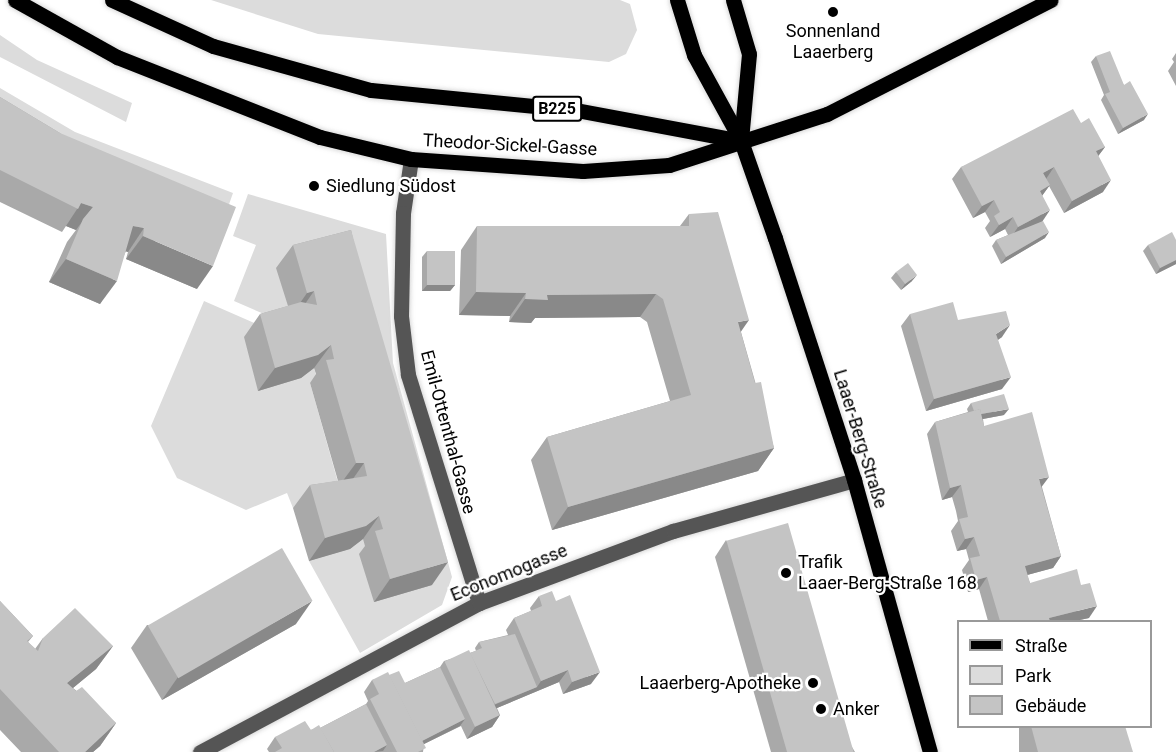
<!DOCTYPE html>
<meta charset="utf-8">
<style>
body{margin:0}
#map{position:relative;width:1176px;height:752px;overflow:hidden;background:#fff;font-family:Roboto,sans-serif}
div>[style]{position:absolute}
.green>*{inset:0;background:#dcdcdc}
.roads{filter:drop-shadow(0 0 2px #dbdbdb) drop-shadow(0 0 2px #dbdbdb)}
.minor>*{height:15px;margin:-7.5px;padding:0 7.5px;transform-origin:7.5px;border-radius:7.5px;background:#555}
.major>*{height:15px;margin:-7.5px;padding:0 7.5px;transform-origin:7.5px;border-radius:7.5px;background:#000}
.wall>*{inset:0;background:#a9a9a9;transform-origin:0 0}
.shaded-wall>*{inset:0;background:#898989}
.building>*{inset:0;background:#c4c4c4;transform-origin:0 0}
.dots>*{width:16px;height:16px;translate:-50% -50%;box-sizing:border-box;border:3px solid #fff;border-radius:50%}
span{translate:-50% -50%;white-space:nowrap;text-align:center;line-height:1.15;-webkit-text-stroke:4.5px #fff;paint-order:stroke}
.shield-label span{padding:2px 4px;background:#fff;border:2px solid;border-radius:4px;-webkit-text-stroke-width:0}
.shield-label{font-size:16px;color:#000;font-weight:700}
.poi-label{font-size:18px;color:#000}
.left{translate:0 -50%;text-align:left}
.right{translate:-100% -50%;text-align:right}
.street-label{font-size:18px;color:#000}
.legend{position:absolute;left:957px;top:620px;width:195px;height:108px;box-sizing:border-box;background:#fff;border:2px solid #999;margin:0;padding:8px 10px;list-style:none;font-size:18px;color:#000}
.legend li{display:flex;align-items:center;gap:12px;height:30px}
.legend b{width:30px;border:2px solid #999}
</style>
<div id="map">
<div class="green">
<i style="clip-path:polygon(211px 0,620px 0,630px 4px,637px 30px,626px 54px,609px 62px,318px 34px)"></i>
<i style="clip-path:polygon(0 35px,37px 60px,132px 103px,126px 122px,0 57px)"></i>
<i style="clip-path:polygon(0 88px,75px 132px,233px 193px,220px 230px,0 130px)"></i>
<i style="clip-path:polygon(248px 194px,386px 234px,393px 363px,452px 577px,442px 605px,360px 653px,309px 561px,350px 549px,363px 539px,431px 585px,291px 316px,271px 317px,234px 301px,256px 245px,233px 236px)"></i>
<i style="clip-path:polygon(204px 301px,270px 330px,314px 368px,318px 382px,310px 383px,339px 486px,293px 508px,287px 493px,246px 510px,177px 478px,151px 426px)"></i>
</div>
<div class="roads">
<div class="minor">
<i style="left:411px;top:159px;width:55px;rotate:98.4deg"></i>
<i style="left:403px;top:213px;width:103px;rotate:91.1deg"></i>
<i style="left:401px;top:316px;width:59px;rotate:83.2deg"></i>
<i style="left:408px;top:375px;width:239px;rotate:72.7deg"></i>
<i style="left:200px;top:752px;width:316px;rotate:-28.1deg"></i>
<i style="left:479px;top:603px;width:207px;rotate:-20.4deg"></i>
<i style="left:673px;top:531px;width:188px;rotate:-15.7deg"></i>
</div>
<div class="major">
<i style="left:15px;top:0;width:117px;rotate:29.2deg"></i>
<i style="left:117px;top:57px;width:218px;rotate:21.5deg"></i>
<i style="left:320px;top:137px;width:94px;rotate:13.6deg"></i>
<i style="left:411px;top:159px;width:172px;rotate:4deg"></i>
<i style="left:583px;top:171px;width:86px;rotate:-4deg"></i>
<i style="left:669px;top:165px;width:166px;rotate:-17.9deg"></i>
<i style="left:827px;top:114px;width:251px;rotate:-27deg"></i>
<i style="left:112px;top:0;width:111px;rotate:24.5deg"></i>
<i style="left:213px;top:46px;width:164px;rotate:15.6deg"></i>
<i style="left:371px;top:90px;width:206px;rotate:5.6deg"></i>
<i style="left:576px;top:110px;width:168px;rotate:10.6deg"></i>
<i style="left:677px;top:0;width:58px;rotate:72.8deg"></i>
<i style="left:694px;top:55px;width:98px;rotate:61.3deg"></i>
<i style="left:741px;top:141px;width:103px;rotate:70.7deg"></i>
<i style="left:775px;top:238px;width:255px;rotate:71.9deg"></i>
<i style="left:854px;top:480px;width:282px;rotate:74.4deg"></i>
<i style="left:733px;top:0;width:56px;rotate:73.5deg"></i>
<i style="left:749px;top:54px;width:87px;rotate:95.3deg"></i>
</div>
</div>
<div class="wall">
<i style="clip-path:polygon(1176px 53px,1176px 86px,1168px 71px,1174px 62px,1172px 59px)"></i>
<i style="clip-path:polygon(1096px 56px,1124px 85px,1144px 120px,1118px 134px,1101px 100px,1104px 95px,1091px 62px)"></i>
<i style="clip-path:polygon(0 97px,60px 133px,197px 289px,126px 259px,128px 252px,126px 251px,100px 304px,49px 282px,67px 242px,76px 230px,66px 226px,62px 232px,0 202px)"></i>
<i style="clip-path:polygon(1081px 123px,1105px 147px,1098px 156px,1103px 192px,1064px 213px,1049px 186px,1042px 196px,1042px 222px,1045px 238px,1001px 264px,992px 246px,996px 240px,1008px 235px,1005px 229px,990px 237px,985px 228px,990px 221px,985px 212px,973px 218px,952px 179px,961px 167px)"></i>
<i style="clip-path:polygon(689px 214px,741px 332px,774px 448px,758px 471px,552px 530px,531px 460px,547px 437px,670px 401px,647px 322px,640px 317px,535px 318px,531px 323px,509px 322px,510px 316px,459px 315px,461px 250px,477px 226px,680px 226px)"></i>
<i style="clip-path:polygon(351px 230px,432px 585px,374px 602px,359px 554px,365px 546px,363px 539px,350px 549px,309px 561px,293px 508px,310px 485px,338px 481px,310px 383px,316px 374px,314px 368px,301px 378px,258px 391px,244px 337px,260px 314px,288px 306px,276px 268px,293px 245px)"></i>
<i style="clip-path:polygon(1176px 240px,1176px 264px,1156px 274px,1143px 251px,1148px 245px)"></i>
<i style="clip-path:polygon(427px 251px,455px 285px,450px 291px,422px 291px,422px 257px)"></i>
<i style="clip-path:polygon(896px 272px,912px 281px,901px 290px,891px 278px)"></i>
<i style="clip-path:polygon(910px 314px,958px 320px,1002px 337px,998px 340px,1002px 389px,926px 411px,901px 326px)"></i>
<i style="clip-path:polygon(971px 403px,1004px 415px,983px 419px,984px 426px,1042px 487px,1061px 556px,1053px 568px,1027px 575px,1030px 583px,1089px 618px,1075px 621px,988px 621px,979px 589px,968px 592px,962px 570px,969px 560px,966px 549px,957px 551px,951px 531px,958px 521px,956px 511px,952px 497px,942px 500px,927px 434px,935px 422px,968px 412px,967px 409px)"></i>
<i style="clip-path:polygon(726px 540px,855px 752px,771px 752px,715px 557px)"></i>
<i style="clip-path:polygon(539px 596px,591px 684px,563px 694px,559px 682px,497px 708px,500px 715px,492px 727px,467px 739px,461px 726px,424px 744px,423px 752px,269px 752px,267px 749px,275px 737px,320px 728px,366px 704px,368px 701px,364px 692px,372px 680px,389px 675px,405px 683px,440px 667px,444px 661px,476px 651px,475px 648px,479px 642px,508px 635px,506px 630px,514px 618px,531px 611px,530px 608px)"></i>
<i style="clip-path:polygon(0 601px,33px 636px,28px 642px,35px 649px,43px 638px,113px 646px,96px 669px,73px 688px,116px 723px,100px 746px,93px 752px,21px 752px,0 730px)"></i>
<i style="clip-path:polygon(296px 624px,162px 700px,131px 648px,147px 625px)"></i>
<i style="left:1019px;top:726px;width:106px;height:27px"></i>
</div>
<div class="shaded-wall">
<i style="clip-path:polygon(1148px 114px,1144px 120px,1118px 134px,1123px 128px)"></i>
<i style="clip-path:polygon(1105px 147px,1096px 159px,1096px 151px)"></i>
<i style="clip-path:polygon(1054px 167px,1046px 179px,1043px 173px)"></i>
<i style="clip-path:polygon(1111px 180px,1103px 192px,1064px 213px,1072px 201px)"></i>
<i style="clip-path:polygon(1050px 185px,1041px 197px,1040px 191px)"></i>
<i style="clip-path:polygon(994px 200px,985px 212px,973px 218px,982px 206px)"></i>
<i style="clip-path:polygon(81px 203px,93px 207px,76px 230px,66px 226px)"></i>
<i style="clip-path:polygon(1050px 210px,1042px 222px,1010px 239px,1018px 227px)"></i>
<i style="clip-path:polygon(1013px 217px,1005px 229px,990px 237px,999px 225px)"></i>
<i style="clip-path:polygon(133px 226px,144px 228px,128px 252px,117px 249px)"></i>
<i style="clip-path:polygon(1049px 232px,1045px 238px,1001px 264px,1006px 257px)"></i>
<i style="clip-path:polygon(143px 236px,213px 266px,197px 289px,126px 259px)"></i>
<i style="clip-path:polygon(66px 259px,117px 281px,100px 304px,49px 282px)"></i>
<i style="clip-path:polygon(1176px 260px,1176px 264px,1156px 274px,1160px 268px)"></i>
<i style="clip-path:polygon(917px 275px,912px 281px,901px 290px,905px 284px)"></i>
<i style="clip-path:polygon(427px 285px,455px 285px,450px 291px,422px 291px)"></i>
<i style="clip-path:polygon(314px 291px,298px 314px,291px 316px,307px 293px)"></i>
<i style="clip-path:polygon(476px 292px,526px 293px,510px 316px,459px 315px)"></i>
<i style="clip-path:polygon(656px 294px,640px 317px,535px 318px,531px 323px,509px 322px,525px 299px,547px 295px)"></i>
<i style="clip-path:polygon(749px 320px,733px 343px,738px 322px)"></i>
<i style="clip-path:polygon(1010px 325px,1002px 337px,988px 346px,996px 334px)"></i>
<i style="clip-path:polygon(331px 345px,314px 368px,301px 378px,258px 391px,275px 368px)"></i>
<i style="clip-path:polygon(1011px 377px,1002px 389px,926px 411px,934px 399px)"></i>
<i style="clip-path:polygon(1009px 409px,1004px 415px,972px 421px,976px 415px)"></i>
<i style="clip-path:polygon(774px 448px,758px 471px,552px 530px,568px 507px)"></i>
<i style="clip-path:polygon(356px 463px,364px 463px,348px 486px,339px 486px)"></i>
<i style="clip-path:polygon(1049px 477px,1040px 489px,1039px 479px)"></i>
<i style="clip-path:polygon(961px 485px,952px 497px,942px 500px,950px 488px)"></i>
<i style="clip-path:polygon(379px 516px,363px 539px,350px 549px,309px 561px,325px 538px)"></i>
<i style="clip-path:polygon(974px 537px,966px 549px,957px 551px,965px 539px)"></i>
<i style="clip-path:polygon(1061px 556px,1053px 568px,1016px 578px,1025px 566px)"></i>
<i style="clip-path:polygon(448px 562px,432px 585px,374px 602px,390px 579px)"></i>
<i style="clip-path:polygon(987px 577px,979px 589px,968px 592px,976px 580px)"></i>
<i style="clip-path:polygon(312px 601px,296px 624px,162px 700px,178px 677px)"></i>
<i style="clip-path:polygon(1097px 606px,1089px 618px,1075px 621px,1046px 621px,1049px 618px)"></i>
<i style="clip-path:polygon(113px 646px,96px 669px,51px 706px,67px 683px)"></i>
<i style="clip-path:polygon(568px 670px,559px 682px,485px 713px,489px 707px,537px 687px,541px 681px)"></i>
<i style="clip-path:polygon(600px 672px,591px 684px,563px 694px,572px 682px)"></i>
<i style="clip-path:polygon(500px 715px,492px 727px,467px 739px,475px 727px)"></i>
<i style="clip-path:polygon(465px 719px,460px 726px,412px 750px,416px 744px)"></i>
<i style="clip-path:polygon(116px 723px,100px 746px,93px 752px,85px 752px)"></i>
<i style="clip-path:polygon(387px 745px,383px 751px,374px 752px)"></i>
</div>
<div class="building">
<i style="clip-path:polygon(1110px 51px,1124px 85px,1130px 81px,1148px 114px,1123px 128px,1105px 94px,1110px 92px,1096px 56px)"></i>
<i style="clip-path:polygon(0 97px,60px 133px,236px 207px,213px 266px,143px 236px,144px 228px,133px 226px,117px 281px,66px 259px,83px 219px,93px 207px,81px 203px,78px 209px,0 170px)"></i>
<i style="clip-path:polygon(1073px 109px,1081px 123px,1089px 118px,1105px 147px,1096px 151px,1111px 180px,1072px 201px,1054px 167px,1043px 173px,1050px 185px,1040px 191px,1050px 210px,1018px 227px,1013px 217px,999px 225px,994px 216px,1000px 212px,994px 200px,982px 206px,961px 167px)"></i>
<i style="clip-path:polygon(718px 212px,749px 320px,738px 322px,755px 383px,761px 382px,774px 448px,568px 507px,547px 437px,691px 395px,663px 299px,656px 294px,547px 295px,548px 300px,525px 299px,526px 293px,476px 292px,477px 226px,689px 226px,689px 214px)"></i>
<i style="clip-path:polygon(1043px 221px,1049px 232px,1006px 257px,996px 240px)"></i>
<i style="clip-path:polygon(351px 230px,448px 562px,390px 579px,375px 531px,383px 529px,379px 516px,366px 526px,325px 538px,310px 485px,367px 476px,364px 463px,356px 463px,326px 360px,334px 359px,331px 345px,318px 355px,275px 368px,260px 314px,301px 302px,317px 305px,314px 291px,307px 293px,293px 245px)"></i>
<i style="clip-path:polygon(1172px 232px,1176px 240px,1176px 260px,1160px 268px,1148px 245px)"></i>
<i style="left:427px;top:251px;width:28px;height:34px"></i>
<i style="left:908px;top:263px;width:15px;height:15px;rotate:53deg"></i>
<i style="clip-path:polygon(953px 302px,958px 320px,1006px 311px,1010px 325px,996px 334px,1011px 377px,934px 399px,910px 314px)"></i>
<i style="clip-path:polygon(1004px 394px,1009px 409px,981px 414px,980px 409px,974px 411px,971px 403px)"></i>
<i style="clip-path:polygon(980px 409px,984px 426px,1032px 412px,1049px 477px,1039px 479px,1061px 556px,1025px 566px,1030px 583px,1077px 569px,1081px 585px,1090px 583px,1097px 606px,1049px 618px,1050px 621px,1000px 621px,987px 577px,976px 580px,970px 558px,980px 556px,974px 537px,965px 539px,959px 519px,968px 517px,964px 499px,961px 485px,950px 488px,935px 422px)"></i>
<i style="left:788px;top:523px;width:239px;height:64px;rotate:74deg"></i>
<i style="left:282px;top:548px;width:61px;height:155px;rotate:60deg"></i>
<i style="clip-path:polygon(552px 591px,556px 601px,570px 595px,600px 672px,572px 682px,568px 670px,541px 681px,514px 618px,542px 606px,539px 596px)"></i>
<i style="clip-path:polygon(0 601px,33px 636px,27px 641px,38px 651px,43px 638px,75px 608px,113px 646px,67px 683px,76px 691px,82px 687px,116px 723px,85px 752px,59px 752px,0 689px)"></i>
<i style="clip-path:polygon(515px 634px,537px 687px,495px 704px,470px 653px,482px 648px,479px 642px)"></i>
<i style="left:469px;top:650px;width:72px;height:27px;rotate:65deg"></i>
<i style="clip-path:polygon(440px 667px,465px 719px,422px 741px,389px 675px,399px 671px,405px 683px)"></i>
<i style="clip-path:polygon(388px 672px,426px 748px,418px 752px,397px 752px,370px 699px,379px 694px,372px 680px)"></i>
<i style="clip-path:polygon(366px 704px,387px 745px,374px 752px,334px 752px,320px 728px)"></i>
<i style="clip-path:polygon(305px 721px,311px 730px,319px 725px,334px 752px,275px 752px,282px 748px,275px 737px)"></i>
<i style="clip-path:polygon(1031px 726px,1125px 726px,1133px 752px,1038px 752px)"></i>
</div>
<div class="dots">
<i style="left:833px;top:12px;background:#000"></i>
<i style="left:314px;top:186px;background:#000"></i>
<i style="left:786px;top:573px;background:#000"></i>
<i style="left:813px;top:683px;background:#000"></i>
<i style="left:821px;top:709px;background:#000"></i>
</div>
<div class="shield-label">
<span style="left:557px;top:109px">B225</span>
</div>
<div class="poi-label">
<span style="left:833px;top:42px">Sonnenland<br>Laaerberg</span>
<span class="left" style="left:326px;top:186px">Siedlung Südost</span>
<span class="left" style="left:798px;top:573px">Trafik<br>Laaer-Berg-Straße 168</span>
<span class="right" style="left:801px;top:683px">Laaerberg-Apotheke</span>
<span class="left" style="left:833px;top:709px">Anker</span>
</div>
<div class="street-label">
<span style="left:510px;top:145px;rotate:3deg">Theodor-Sickel-Gasse</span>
<span style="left:448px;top:432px;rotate:75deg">Emil-Ottenthal-Gasse</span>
<span style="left:860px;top:439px;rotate:73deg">Laaer-Berg-Straße</span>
<span style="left:509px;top:573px;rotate:-22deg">Economogasse</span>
</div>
<ul class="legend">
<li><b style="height:8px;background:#000"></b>Straße</li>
<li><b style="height:16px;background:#dcdcdc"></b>Park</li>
<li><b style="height:16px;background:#c4c4c4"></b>Gebäude</li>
</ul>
</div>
